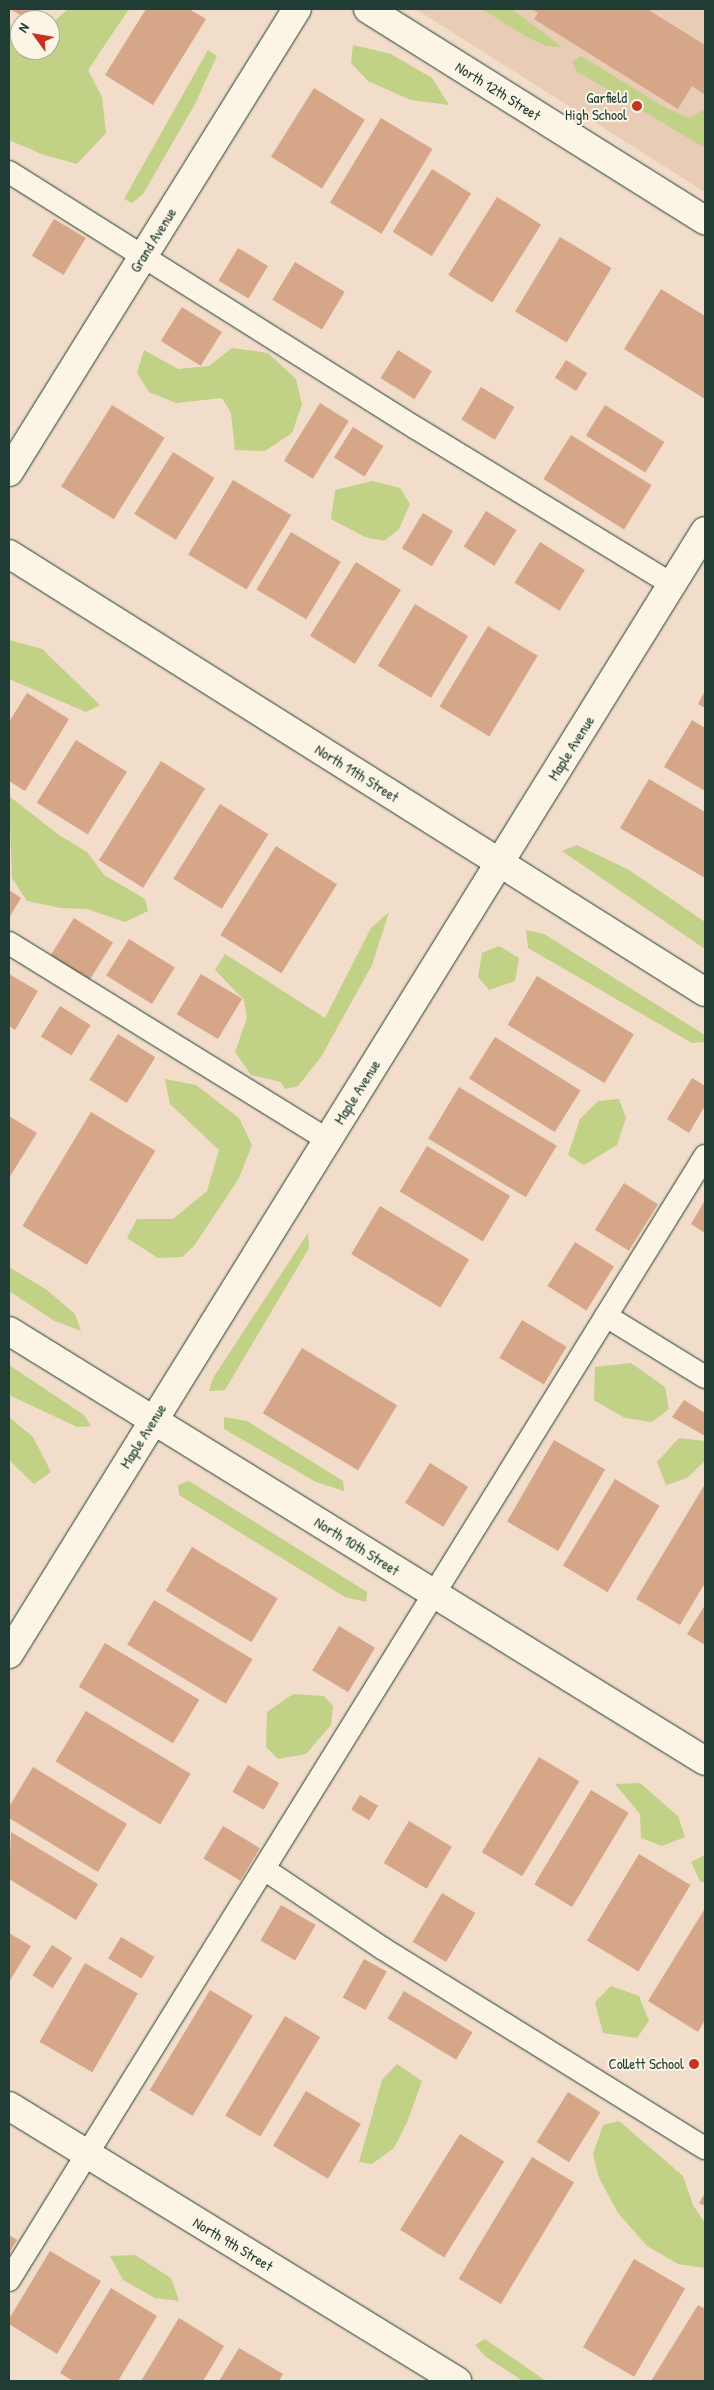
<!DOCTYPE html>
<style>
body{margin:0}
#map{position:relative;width:714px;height:2390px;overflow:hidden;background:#f1ddc9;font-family:"Patrick Hand",sans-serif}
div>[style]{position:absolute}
.built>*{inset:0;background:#e9ccb6}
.green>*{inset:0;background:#c1d186}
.building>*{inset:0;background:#d6a688;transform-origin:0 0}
.roads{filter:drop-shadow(0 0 1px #1f3d34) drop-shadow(0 0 1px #1f3d34)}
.service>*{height:22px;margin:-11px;padding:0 11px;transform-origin:11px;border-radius:11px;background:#fcf5e5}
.minor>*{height:28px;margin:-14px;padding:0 14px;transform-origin:14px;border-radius:14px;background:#fcf5e5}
.secondary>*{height:28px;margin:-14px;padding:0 14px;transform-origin:14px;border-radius:14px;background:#fcf5e5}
.dots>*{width:14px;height:14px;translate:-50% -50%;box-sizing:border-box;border:2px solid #fcf5e5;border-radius:50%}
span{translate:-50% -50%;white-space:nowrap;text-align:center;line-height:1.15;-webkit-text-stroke:4px #fcf5e5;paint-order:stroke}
.street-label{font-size:15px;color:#1f3d34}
.poi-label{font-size:15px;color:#1f3d34}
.right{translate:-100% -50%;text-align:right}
.frame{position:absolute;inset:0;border:10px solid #1f3d34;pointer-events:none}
.north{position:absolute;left:10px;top:10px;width:50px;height:50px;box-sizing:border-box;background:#fcf5e5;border:1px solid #a4ab9e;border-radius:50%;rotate:302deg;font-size:14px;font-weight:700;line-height:20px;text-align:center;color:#1f3d34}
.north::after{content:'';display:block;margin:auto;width:18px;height:22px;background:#c8321e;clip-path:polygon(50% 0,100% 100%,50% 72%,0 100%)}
</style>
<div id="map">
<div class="built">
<i style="clip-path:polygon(415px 9px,705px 9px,705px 192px,433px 20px)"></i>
</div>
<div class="green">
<i style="clip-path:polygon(68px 9px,129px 9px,88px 70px,102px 97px,106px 133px,77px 164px,44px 155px,9px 140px,9px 24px,20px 29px,20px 50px,50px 50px,50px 25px)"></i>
<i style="clip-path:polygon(482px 9px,512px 9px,562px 47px,546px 46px,525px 36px)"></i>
<i style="clip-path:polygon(353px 45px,391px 54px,432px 78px,449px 105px,411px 100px,368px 81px,351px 63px)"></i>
<i style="clip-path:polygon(208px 50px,217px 56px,195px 104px,143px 194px,132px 203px,124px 199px)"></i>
<i style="clip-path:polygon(581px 56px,666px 108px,690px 118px,705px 108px,705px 148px,576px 71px,572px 61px)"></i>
<i style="clip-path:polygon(232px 348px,268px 353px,296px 379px,302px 404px,292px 433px,265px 451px,235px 450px,231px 413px,222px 398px,176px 403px,149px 392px,137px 373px,144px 350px,178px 369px,209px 366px)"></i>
<i style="clip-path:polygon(373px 481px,400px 488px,410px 504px,399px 529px,384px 541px,365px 537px,331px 519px,335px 490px)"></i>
<i style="clip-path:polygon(9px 640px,42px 649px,100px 705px,86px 712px,9px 679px)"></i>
<i style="clip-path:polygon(9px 796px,59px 835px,87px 852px,104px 875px,145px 899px,148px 911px,125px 922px,87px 909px,61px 908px,27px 901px,12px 878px)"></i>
<i style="clip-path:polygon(577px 845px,629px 870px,705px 922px,705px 949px,562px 851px)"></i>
<i style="clip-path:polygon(389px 912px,372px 965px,321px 1057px,298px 1086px,285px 1089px,281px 1082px,251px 1075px,235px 1052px,247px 1018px,244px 1000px,215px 970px,225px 954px,325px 1018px,371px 928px)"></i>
<i style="clip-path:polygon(526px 930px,544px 934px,705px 1035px,705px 1042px,692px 1043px,528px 948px)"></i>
<i style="clip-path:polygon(499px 946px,519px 958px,515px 981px,489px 990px,478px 977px,482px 953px)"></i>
<i style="clip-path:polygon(165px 1079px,196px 1085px,239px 1118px,252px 1145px,239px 1178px,194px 1246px,182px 1257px,158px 1258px,127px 1238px,137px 1219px,173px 1219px,207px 1191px,219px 1150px,170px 1104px)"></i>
<i style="clip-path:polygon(619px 1099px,626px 1118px,617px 1145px,584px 1165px,568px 1155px,580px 1119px,598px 1101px)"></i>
<i style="clip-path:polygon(308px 1233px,309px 1248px,225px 1390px,209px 1391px,213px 1378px)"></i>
<i style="clip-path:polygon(9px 1267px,47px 1290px,75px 1314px,81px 1331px,53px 1320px,9px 1291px)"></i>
<i style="clip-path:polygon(631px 1363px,665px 1387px,669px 1409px,652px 1422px,625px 1418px,594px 1400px,595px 1367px)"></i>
<i style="clip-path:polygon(9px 1365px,84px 1415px,91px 1426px,77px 1427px,9px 1395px)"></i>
<i style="clip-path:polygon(9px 1417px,33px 1437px,51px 1472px,34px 1484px,9px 1460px)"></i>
<i style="clip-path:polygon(224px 1417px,247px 1421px,343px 1481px,344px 1491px,316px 1482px,224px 1429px)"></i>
<i style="clip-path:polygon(679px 1438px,705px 1441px,705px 1461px,687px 1478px,666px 1485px,657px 1462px)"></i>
<i style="clip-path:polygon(189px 1481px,367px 1592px,366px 1602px,345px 1597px,179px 1495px,178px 1485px)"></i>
<i style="clip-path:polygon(293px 1694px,324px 1696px,333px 1706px,331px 1725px,306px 1754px,278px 1759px,266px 1747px,267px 1712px)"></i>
<i style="clip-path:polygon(640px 1783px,678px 1816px,685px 1837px,662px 1846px,641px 1838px,640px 1814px,615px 1784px)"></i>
<i style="clip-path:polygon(705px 1855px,705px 1883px,700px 1881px,691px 1862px)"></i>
<i style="clip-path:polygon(611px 1986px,639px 1996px,649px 2021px,637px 2038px,603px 2033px,595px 2002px)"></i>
<i style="clip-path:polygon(397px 2064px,422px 2081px,408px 2120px,394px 2148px,372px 2164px,359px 2162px,382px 2080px)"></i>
<i style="clip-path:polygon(619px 2121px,683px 2176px,693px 2205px,705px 2223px,705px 2268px,678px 2264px,647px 2246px,618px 2213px,599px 2178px,593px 2154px,603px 2125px)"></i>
<i style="clip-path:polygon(135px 2255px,171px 2278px,179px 2301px,155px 2298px,123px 2280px,110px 2256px)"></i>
<i style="clip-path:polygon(485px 2339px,546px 2381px,523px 2381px,486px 2357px,475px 2345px)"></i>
</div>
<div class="building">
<i style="clip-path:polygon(10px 9px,36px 9px,29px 20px)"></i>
<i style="clip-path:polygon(146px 9px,189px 9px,206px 19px,153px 105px,105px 75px)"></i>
<i style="clip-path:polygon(532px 9px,647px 9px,705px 45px,705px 95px,692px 86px,678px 109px,534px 19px,538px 13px)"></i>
<i style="left:314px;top:88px;width:60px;height:81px;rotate:32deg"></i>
<i style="left:381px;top:118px;width:60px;height:99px;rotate:31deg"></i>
<i style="left:432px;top:169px;width:46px;height:74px;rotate:32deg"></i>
<i style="left:497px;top:197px;width:52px;height:92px;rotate:32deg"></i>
<i style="left:54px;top:219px;width:37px;height:43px;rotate:31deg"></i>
<i style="left:560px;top:237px;width:60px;height:87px;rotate:31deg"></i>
<i style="left:238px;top:248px;width:35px;height:38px;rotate:31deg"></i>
<i style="left:295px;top:262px;width:58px;height:44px;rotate:31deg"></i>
<i style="clip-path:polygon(661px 289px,705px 316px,705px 399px,624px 349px)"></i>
<i style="left:182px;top:307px;width:47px;height:40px;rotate:32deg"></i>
<i style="left:398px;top:350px;width:40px;height:33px;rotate:32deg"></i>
<i style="left:566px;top:360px;width:25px;height:21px;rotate:32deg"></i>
<i style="left:481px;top:387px;width:39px;height:38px;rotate:31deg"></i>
<i style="left:320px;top:403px;width:34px;height:68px;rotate:32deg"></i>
<i style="left:112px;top:405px;width:62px;height:96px;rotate:32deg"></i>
<i style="left:605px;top:405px;width:70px;height:36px;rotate:32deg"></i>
<i style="left:353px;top:427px;width:36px;height:36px;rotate:32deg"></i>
<i style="left:571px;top:435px;width:95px;height:52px;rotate:32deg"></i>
<i style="left:173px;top:452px;width:49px;height:73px;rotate:32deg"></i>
<i style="left:233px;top:480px;width:68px;height:87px;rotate:31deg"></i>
<i style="left:486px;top:511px;width:36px;height:42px;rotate:32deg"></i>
<i style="left:423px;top:513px;width:35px;height:41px;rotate:31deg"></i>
<i style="left:291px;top:532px;width:58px;height:67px;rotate:31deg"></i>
<i style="left:540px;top:542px;width:53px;height:48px;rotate:32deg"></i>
<i style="left:356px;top:562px;width:53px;height:87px;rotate:32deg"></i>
<i style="left:415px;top:604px;width:62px;height:72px;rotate:31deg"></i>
<i style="left:488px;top:626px;width:58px;height:94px;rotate:31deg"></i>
<i style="clip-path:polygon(705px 691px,705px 708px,698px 704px)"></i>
<i style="clip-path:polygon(27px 693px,69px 719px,25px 791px,9px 781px,9px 722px)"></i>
<i style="clip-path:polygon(692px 720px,705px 728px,705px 791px,664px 767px)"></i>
<i style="left:76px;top:740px;width:60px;height:74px;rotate:32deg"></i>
<i style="left:161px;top:761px;width:52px;height:117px;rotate:32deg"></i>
<i style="clip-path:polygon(649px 779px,705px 812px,705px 878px,620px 828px)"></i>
<i style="left:220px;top:804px;width:57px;height:88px;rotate:32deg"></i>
<i style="left:276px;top:846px;width:72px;height:105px;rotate:32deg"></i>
<i style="clip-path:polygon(9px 890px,21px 898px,9px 918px)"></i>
<i style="left:74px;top:918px;width:46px;height:46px;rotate:32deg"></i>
<i style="left:129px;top:939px;width:54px;height:43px;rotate:32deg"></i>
<i style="clip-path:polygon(9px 974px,38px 991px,15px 1030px,9px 1026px)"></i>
<i style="left:201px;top:974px;width:48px;height:47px;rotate:31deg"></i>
<i style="left:537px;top:976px;width:113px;height:57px;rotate:31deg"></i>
<i style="left:60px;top:1006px;width:36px;height:36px;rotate:32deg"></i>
<i style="left:118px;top:1034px;width:44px;height:54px;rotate:32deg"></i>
<i style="left:495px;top:1037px;width:101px;height:49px;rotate:32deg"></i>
<i style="clip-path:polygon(692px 1078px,705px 1086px,705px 1106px,689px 1133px,667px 1119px)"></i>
<i style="left:459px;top:1087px;width:114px;height:60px;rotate:31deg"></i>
<i style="left:91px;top:1112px;width:75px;height:133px;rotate:31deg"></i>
<i style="clip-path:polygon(9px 1116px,37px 1133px,9px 1178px)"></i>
<i style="left:427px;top:1146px;width:97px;height:53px;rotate:31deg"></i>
<i style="left:624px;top:1183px;width:40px;height:55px;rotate:32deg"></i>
<i style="clip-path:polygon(705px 1200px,705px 1233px,691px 1224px)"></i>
<i style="left:380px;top:1206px;width:104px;height:56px;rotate:31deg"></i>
<i style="left:575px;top:1242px;width:46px;height:52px;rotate:32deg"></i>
<i style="left:522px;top:1320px;width:52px;height:44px;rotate:31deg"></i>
<i style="left:302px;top:1348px;width:111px;height:76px;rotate:31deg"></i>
<i style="clip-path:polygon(684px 1400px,705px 1413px,705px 1436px,672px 1417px)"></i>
<i style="left:554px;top:1440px;width:59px;height:94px;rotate:30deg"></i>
<i style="left:430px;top:1463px;width:45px;height:47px;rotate:32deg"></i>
<i style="left:615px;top:1479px;width:52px;height:101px;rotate:31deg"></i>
<i style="clip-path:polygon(705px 1484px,705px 1583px,680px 1625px,636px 1599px)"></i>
<i style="left:192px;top:1547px;width:100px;height:51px;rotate:31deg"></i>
<i style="left:154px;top:1600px;width:115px;height:52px;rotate:31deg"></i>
<i style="clip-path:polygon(705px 1605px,705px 1645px,687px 1634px)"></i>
<i style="left:339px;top:1626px;width:42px;height:52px;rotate:31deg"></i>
<i style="left:105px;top:1643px;width:110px;height:51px;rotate:31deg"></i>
<i style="left:86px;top:1711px;width:122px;height:59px;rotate:31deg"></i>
<i style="left:539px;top:1757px;width:47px;height:111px;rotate:31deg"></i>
<i style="left:248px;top:1765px;width:36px;height:31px;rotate:30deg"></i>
<i style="clip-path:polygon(33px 1767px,127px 1824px,98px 1872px,9px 1818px,9px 1807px)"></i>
<i style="left:591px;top:1790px;width:44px;height:110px;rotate:31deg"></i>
<i style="left:360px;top:1795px;width:21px;height:17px;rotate:31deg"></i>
<i style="left:409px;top:1821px;width:50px;height:49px;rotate:31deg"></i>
<i style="left:223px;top:1826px;width:43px;height:38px;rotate:31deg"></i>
<i style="clip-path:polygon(11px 1832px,98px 1884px,76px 1920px,9px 1879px)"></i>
<i style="left:639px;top:1854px;width:60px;height:101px;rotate:31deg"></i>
<i style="left:442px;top:1893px;width:39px;height:57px;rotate:31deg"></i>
<i style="left:281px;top:1905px;width:40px;height:41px;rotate:30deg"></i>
<i style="clip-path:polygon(704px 1910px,705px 2020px,698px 2032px,648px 2001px)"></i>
<i style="clip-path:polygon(9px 1933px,31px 1946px,9px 1982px)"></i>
<i style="left:121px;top:1937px;width:39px;height:25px;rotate:31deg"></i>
<i style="left:52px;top:1945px;width:24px;height:36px;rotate:33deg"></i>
<i style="left:364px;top:1959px;width:26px;height:44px;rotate:29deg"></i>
<i style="left:85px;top:1963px;width:61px;height:91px;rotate:30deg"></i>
<i style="left:210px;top:1990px;width:50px;height:117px;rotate:31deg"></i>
<i style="left:404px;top:1991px;width:80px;height:32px;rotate:31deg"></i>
<i style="left:285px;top:2016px;width:41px;height:116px;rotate:31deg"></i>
<i style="left:306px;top:2091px;width:64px;height:64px;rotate:31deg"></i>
<i style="left:568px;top:2092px;width:38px;height:59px;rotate:32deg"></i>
<i style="left:460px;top:2134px;width:52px;height:113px;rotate:32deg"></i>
<i style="left:532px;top:2157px;width:49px;height:142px;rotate:31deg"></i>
<i style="clip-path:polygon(705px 2193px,705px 2206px,699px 2203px)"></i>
<i style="clip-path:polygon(9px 2235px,17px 2240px,9px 2253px)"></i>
<i style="clip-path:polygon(50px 2251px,101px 2281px,57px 2354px,9px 2324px,9px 2319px)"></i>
<i style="left:634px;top:2259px;width:59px;height:102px;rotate:30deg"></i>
<i style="clip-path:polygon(111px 2288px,157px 2316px,118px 2381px,73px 2381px,60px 2373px)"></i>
<i style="clip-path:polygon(698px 2305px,705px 2309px,705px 2381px,651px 2381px)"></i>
<i style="clip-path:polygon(179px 2318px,224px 2346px,203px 2381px,141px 2381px)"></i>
<i style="clip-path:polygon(239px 2348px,283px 2374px,279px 2381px,219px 2381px)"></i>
</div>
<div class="roads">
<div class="service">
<i style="left:9px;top:172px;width:481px;rotate:32.2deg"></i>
<i style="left:416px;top:428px;width:300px;rotate:31.4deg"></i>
<i style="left:9px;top:943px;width:375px;rotate:31.7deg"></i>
<i style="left:606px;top:1316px;width:116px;rotate:31.6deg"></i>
<i style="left:264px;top:1869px;width:142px;rotate:33.8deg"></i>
<i style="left:382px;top:1948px;width:380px;rotate:31.8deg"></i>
<i style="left:9px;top:2280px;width:1322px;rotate:-58.23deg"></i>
</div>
<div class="minor">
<i style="left:368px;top:9px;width:398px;rotate:32.1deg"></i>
<i style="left:9px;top:472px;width:545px;rotate:-58.12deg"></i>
<i style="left:9px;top:554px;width:822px;rotate:32.18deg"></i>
<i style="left:9px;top:1331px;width:818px;rotate:31.71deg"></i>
<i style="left:9px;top:2106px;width:526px;rotate:31.54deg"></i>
</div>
<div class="secondary">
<i style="left:9px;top:1654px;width:1321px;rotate:-58.21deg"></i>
</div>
</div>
<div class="dots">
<i style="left:637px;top:106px;background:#c8321e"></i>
<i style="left:694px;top:2064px;background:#c8321e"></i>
</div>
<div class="street-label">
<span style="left:498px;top:91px;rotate:32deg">North 12th Street</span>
<span style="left:153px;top:240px;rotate:-58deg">Grand Avenue</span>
<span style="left:571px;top:748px;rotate:-58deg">Maple Avenue</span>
<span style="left:357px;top:773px;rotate:32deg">North 11th Street</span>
<span style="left:357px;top:1092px;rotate:-58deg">Maple Avenue</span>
<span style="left:143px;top:1436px;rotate:-58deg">Maple Avenue</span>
<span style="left:357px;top:1546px;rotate:32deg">North 10th Street</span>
<span style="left:233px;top:2244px;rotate:31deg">North 9th Street</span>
</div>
<div class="poi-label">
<span class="right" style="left:627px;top:106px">Garfield<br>High School</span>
<span class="right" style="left:684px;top:2064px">Collett School</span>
</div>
<div class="frame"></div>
<div class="north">N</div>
</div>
